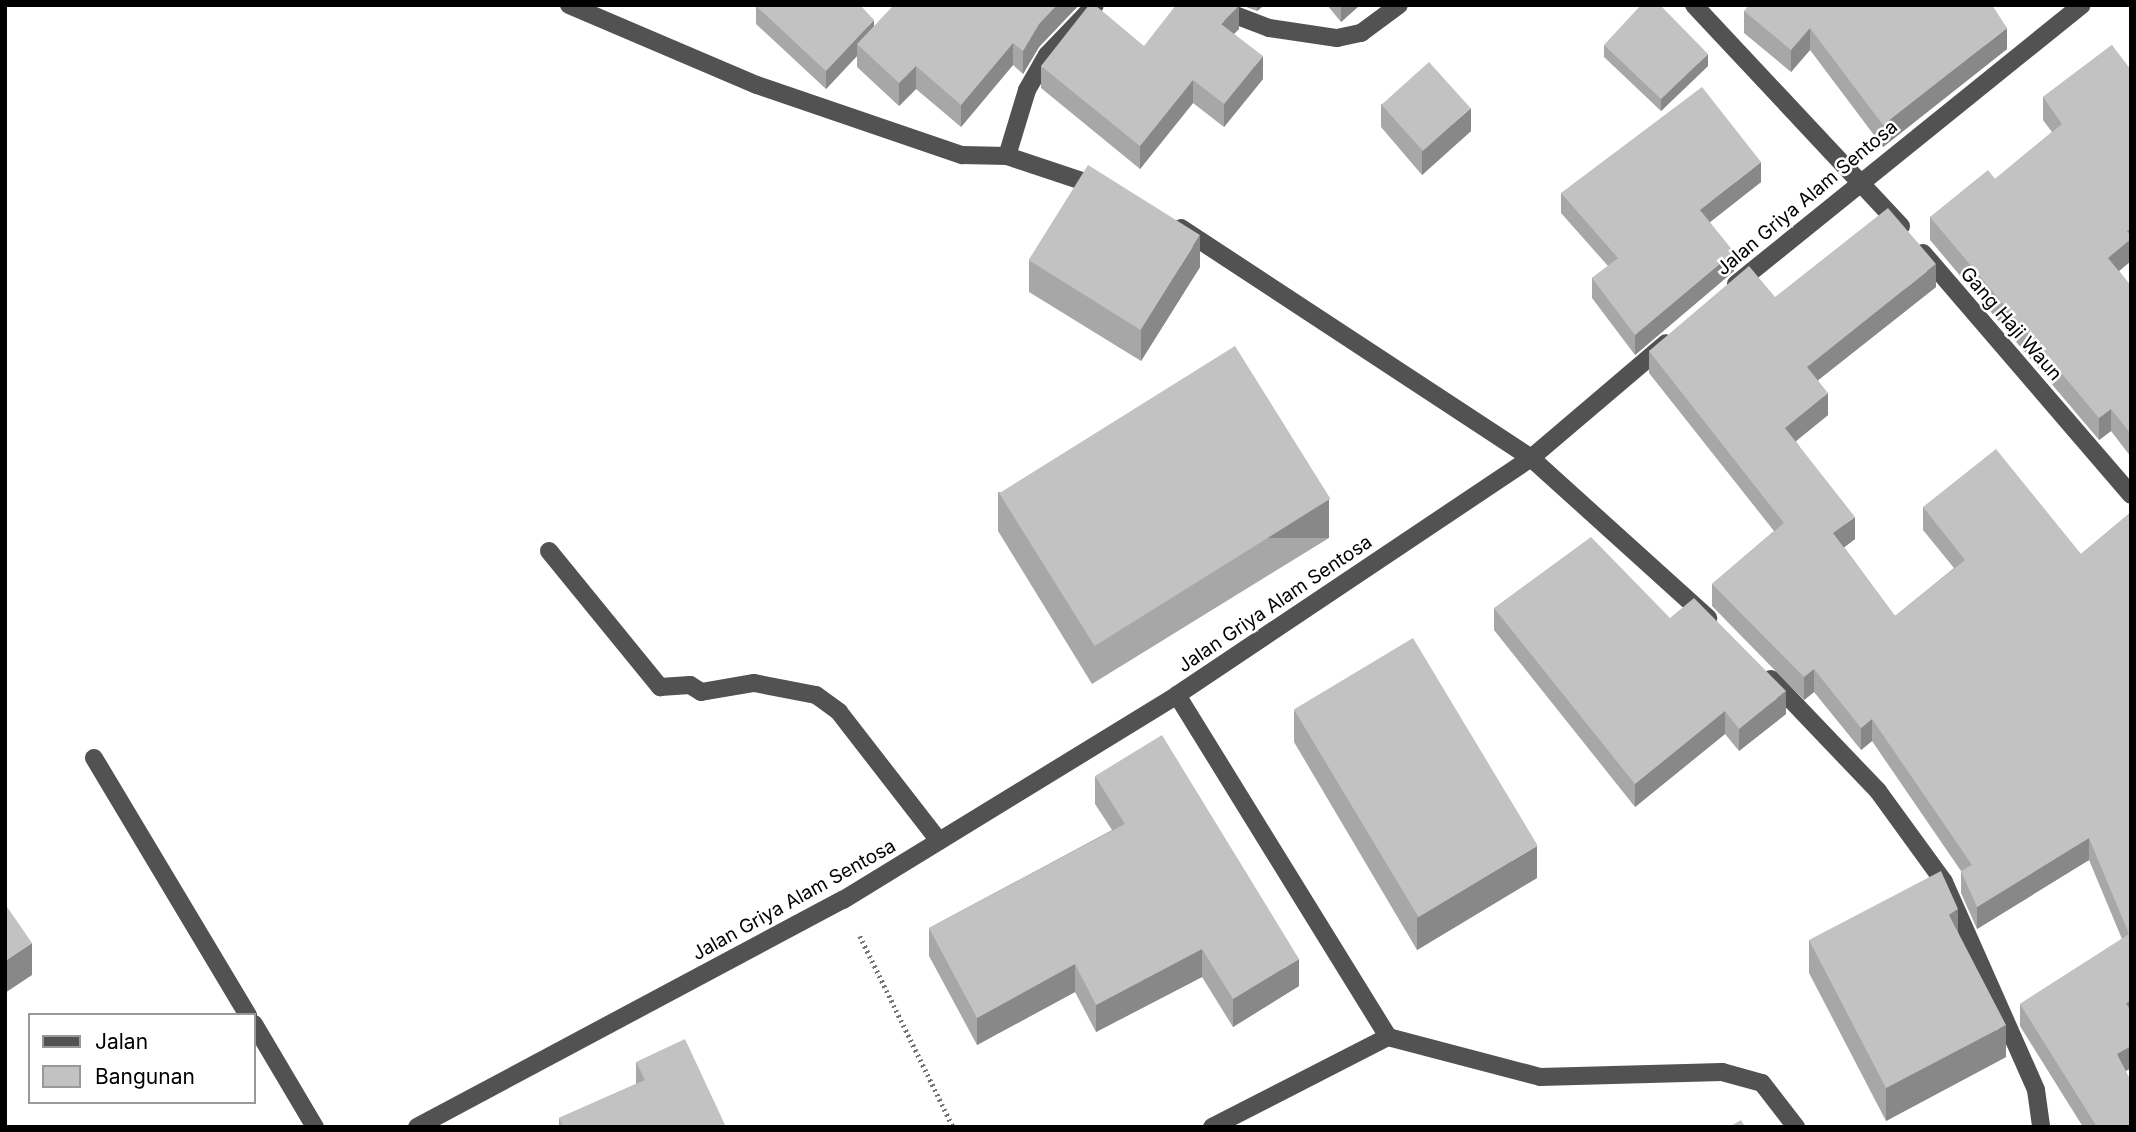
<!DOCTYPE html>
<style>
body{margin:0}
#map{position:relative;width:2136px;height:1132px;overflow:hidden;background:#fff;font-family:Inter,sans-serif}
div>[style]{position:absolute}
.path>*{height:4.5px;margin-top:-2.25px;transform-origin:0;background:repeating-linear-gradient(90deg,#747474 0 2px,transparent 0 5.5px)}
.minor>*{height:18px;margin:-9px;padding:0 9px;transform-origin:9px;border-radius:9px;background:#525252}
.wall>*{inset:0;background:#a7a7a7}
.shaded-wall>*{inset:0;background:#888;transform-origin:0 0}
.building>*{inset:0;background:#c2c2c2;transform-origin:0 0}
span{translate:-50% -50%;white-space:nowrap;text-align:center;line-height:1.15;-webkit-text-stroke:5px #fff;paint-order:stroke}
.street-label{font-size:19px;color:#000}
.frame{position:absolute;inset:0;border:7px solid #000;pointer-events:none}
.legend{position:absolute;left:28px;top:1013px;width:228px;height:91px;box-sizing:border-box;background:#fff;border:2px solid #999;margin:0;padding:9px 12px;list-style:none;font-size:21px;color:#000}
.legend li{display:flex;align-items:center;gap:14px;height:35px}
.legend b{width:35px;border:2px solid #999}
</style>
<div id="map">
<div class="path">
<i style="left:860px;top:936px;width:212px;rotate:64deg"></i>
</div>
<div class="minor">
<i style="left:569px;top:5px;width:204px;rotate:23.1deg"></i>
<i style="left:757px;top:85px;width:217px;rotate:18.9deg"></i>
<i style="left:962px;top:155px;width:45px;rotate:1.3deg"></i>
<i style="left:1007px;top:156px;width:98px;rotate:18.4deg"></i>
<i style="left:1209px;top:5px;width:64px;rotate:21deg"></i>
<i style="left:1269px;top:28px;width:69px;rotate:8.4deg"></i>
<i style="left:1337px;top:38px;width:25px;rotate:-12deg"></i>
<i style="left:1361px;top:33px;width:47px;rotate:-36.4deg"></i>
<i style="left:1694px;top:5px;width:303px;rotate:46.9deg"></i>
<i style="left:1007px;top:156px;width:69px;rotate:-73.1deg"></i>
<i style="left:1027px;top:90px;width:40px;rotate:-60.3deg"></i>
<i style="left:1047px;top:55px;width:69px;rotate:-46.2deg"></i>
<i style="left:1181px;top:228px;width:419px;rotate:33.3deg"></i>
<i style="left:1531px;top:458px;width:239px;rotate:42.1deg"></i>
<i style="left:1923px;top:253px;width:319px;rotate:49.3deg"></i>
<i style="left:1736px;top:284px;width:444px;rotate:-38.9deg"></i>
<i style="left:549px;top:551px;width:176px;rotate:50.8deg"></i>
<i style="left:660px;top:687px;width:30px;rotate:-4deg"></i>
<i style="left:690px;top:685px;width:13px;rotate:32deg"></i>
<i style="left:701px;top:692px;width:54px;rotate:-9.6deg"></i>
<i style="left:754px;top:683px;width:63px;rotate:11deg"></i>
<i style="left:816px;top:695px;width:29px;rotate:36deg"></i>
<i style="left:839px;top:712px;width:163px;rotate:52.2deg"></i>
<i style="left:1771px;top:679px;width:155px;rotate:46.3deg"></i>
<i style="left:1878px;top:791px;width:112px;rotate:54deg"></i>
<i style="left:1944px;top:882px;width:227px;rotate:66.1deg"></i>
<i style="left:2036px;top:1090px;width:37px;rotate:82deg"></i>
<i style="left:1177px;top:695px;width:402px;rotate:58.3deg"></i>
<i style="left:1388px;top:1037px;width:157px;rotate:14.7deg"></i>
<i style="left:1540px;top:1077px;width:182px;rotate:-1.6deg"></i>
<i style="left:1722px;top:1072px;width:41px;rotate:15.4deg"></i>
<i style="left:1762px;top:1083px;width:56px;rotate:52.3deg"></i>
<i style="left:94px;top:758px;width:300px;rotate:59.1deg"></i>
<i style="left:254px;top:1024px;width:120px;rotate:59.4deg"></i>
<i style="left:417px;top:1127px;width:483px;rotate:-28.1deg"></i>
<i style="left:843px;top:900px;width:392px;rotate:-31.5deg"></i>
<i style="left:1177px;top:695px;width:426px;rotate:-33.8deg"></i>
<i style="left:1531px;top:458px;width:177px;rotate:-40.4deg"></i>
<i style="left:1212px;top:1127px;width:198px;rotate:-27.1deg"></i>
</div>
<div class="wall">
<i style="clip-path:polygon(894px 5px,1079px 5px,1039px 47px,1023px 74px,1013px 65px,961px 127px,916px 89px,899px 106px,857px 67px,857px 56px,826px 89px,756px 24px,756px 6px,874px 27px)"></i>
<i style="clip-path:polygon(1241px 5px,1264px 5px,1257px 11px)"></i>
<i style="clip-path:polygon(1327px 5px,1360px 5px,1341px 22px)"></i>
<i style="clip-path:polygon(1744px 11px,2007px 49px,1883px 147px,1810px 50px,1791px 72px,1744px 33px)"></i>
<i style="clip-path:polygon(1239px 29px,1234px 34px,1263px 79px,1224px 127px,1193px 103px,1140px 169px,1041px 88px,1041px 66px)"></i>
<i style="clip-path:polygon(1604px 45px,1708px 66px,1661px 111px,1604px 57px)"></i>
<i style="clip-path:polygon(2112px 45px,2131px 261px,2119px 271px,2131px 286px,2131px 457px,2111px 431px,2099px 440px,1930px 240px,1930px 217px,1995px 179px,2052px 132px,2043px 120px,2043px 97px)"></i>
<i style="clip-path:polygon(1381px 104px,1471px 131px,1422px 175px,1381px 127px)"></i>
<i style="clip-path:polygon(1761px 182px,1710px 222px,1734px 271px,1635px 355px,1592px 298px,1592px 278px,1608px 266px,1561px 213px,1561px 193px)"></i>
<i style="clip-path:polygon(1029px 260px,1200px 267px,1141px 361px,1029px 292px)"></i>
<i style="clip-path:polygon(1936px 287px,1818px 380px,1828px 415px,1796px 441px,1855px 539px,1844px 547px,1895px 616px,1954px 568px,1923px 530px,1923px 507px,2081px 554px,2131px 512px,2131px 1068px,2126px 1071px,2131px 1127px,2083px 1127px,2020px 1026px,2020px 1004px,2122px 939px,2089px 860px,1977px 929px,1961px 893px,1961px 871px,1872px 741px,1861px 750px,1814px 692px,1804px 700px,1712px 606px,1712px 584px,1774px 531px,1649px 373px,1649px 351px,1775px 297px)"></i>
<i style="clip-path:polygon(998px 492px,1329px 538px,1092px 684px,998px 531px)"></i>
<i style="clip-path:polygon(1494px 608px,1670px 618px,1786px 714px,1739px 751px,1725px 734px,1635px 807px,1494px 630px)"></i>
<i style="clip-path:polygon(1294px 710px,1537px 878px,1417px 950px,1294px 742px)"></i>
<i style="clip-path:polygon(1095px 776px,1299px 986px,1233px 1027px,1202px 977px,1096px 1032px,1075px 992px,977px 1045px,929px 956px,929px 928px,1112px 830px,1095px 804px)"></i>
<i style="clip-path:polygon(1958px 932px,2006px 1057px,1886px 1121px,1809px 973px,1809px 940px)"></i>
<i style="clip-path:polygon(636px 1062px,726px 1127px,559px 1127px,559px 1118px,636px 1084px)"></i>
</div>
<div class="shaded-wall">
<i style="clip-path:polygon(1057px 5px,1079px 5px,1039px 47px,1023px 74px,1023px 51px,1039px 24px)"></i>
<i style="clip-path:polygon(1257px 5px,1264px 5px,1257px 11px)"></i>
<i style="clip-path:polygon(1341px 5px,1360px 5px,1341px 22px)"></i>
<i style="clip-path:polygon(1239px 6px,1239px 29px,1221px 46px,1221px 24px)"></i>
<i style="clip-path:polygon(874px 20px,874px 38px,857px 44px,857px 56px,826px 89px,826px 71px)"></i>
<i style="clip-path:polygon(1810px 28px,1810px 50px,1791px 72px,1791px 50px)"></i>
<i style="clip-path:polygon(2007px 28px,2007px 49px,1883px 147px,1883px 125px)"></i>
<i style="clip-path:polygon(1013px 43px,1013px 65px,961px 127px,961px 105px)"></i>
<i style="clip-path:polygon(1708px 54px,1708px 66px,1661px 111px,1661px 99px)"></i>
<i style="clip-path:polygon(1263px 56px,1263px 79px,1224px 127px,1224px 104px)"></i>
<i style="clip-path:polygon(916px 66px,916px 89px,899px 106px,899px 83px)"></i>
<i style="clip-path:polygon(1193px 80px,1193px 103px,1140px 169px,1140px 146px)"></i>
<i style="clip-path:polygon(1471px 108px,1471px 131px,1422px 175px,1422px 151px)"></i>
<i style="clip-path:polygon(1761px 162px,1761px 182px,1700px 230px,1700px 210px)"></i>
<i style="clip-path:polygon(2131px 228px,2131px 261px,2108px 280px,2108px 258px,2127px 231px)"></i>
<i style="clip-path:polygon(1200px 235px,1200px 267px,1141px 361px,1141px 329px)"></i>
<i style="clip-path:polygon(1734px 252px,1734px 271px,1635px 355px,1635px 335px)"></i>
<i style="clip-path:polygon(1936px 264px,1936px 287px,1807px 389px,1807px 367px)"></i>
<i style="clip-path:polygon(1828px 393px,1828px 415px,1785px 450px,1785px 428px)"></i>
<i style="clip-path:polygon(2111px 409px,2111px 431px,2099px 440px,2099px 418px)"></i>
<i style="left:1329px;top:499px;width:39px;height:278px;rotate:90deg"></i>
<i style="clip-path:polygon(1855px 517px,1855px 539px,1833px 556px,1833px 533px)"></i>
<i style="clip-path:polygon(1814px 669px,1814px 692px,1804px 700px,1804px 677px)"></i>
<i style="clip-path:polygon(1786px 691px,1786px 714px,1739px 751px,1739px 729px)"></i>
<i style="clip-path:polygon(1725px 711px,1725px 734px,1635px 807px,1635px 784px)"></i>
<i style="clip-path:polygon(1872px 719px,1872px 741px,1861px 750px,1861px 728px)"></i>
<i style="clip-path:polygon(2089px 838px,2089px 860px,1977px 929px,1977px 907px)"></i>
<i style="clip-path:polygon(1537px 846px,1537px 878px,1417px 950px,1417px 918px)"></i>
<i style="clip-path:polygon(1958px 909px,1958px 942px,1949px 915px)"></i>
<i style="clip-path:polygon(32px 943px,32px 975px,5px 993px,5px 961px)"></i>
<i style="clip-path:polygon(1202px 949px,1202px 977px,1096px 1032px,1096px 1005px)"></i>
<i style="clip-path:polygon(1299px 959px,1299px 986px,1233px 1027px,1233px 999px)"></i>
<i style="clip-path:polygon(1075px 964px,1075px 992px,977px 1045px,977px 1018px)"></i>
<i style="clip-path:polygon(2131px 1001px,2131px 1023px,2126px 1003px)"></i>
<i style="clip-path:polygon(2006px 1025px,2006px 1057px,1886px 1121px,1886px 1088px)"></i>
<i style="clip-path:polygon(2131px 1046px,2131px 1068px,2117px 1076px,2117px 1054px)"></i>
</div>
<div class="building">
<i style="clip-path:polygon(860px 5px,874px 20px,826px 71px,756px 6px)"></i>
<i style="clip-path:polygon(894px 5px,1057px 5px,1039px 24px,1023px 51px,1013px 43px,961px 105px,916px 66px,899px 83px,857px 44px)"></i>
<i style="clip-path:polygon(1089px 5px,1095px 5px,1144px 46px,1176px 5px,1237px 5px,1239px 6px,1221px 24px,1263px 56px,1224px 104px,1193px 80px,1140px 146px,1041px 66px)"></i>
<i style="clip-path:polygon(1641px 5px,1660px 5px,1708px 54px,1661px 99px,1604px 45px)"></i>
<i style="clip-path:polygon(1749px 5px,1992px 5px,2007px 28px,1883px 125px,1810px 28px,1791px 50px,1744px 11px)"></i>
<i style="clip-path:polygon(2112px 45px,2131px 70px,2131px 228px,2127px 231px,2131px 236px,2131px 239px,2108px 258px,2131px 286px,2131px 434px,2111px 409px,2099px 418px,1930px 217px,1988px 170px,1995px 179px,2062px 124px,2043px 97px)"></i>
<i style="left:1429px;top:62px;width:62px;height:64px;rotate:48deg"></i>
<i style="clip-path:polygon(1702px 87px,1761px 162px,1700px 210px,1734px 252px,1635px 335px,1592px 278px,1618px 258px,1561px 193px)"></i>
<i style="left:1088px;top:165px;width:132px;height:112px;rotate:32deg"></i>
<i style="clip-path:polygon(1888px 208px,1936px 264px,1807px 367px,1828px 393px,1785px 428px,1855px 517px,1833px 533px,1895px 616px,1965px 560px,1923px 507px,1996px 449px,2081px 554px,2131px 512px,2131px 1001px,2126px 1003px,2131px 1011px,2131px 1046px,2117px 1054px,2131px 1081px,2131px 1127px,2097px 1127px,2020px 1004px,2129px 934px,2089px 838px,1977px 907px,1961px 871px,1972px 865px,1872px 719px,1861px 728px,1814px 669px,1804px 677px,1712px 584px,1784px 523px,1649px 351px,1749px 266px,1775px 297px)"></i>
<i style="left:1235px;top:346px;width:180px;height:278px;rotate:58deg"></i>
<i style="clip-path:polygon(1591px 537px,1670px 618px,1694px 598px,1786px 691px,1739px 729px,1725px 711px,1635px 784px,1494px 608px)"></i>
<i style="left:1413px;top:638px;width:242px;height:139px;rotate:59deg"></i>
<i style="clip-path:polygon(1162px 735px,1299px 959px,1233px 999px,1202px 949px,1096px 1005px,1075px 964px,977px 1018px,929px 928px,1125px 824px,1095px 776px)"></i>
<i style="clip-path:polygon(1941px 871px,1958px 909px,1949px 915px,2006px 1025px,1886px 1088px,1809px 940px)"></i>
<i style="clip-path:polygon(5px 904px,32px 943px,5px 961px)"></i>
<i style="clip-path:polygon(685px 1039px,726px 1127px,563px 1127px,559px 1118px,645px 1080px,636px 1062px)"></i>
<i style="clip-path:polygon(1741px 1120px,1745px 1127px,1729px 1127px)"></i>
</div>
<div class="street-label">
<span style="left:1807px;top:198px;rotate:-40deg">Jalan Griya Alam Sentosa</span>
<span style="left:2011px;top:324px;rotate:49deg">Gang Haji Waun</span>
<span style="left:1275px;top:604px;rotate:-34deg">Jalan Griya Alam Sentosa</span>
<span style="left:794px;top:900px;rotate:-29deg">Jalan Griya Alam Sentosa</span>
</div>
<div class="frame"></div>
<ul class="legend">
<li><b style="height:9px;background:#525252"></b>Jalan</li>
<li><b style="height:19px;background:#c2c2c2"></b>Bangunan</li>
</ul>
</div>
